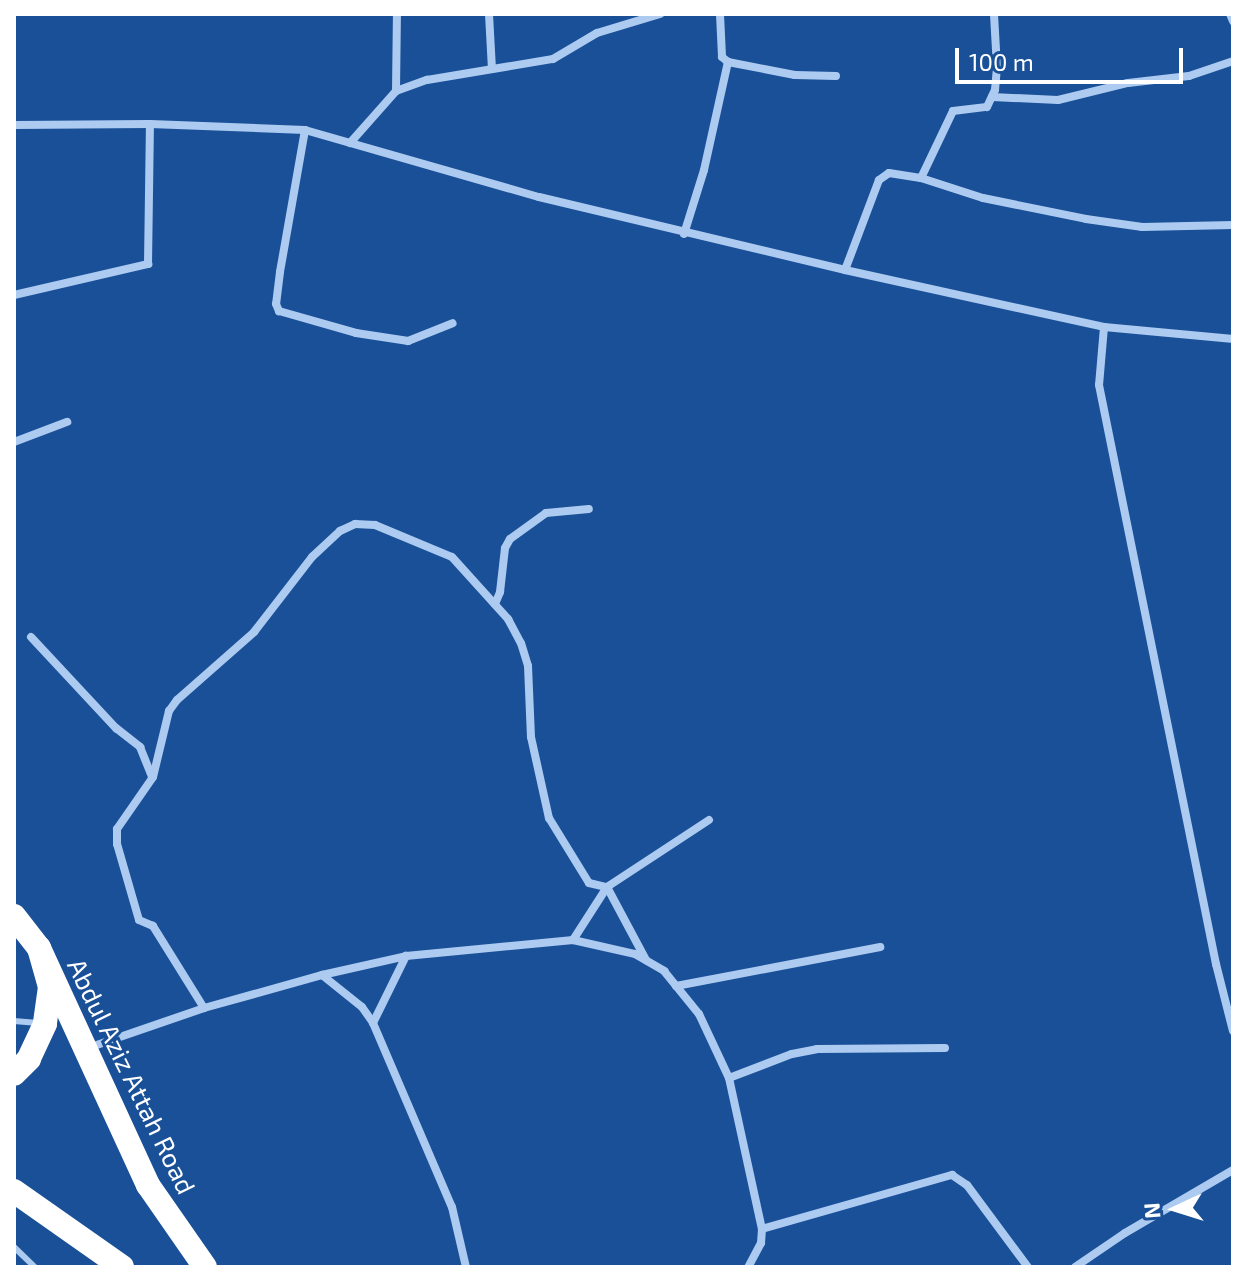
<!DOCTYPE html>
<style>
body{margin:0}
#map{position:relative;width:1247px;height:1281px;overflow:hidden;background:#195098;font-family:"Exo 2",sans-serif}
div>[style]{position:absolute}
.lane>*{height:6px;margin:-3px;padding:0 3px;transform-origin:3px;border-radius:3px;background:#adcbf1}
.street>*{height:8px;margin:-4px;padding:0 4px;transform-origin:4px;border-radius:4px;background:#adcbf1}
.highway>*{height:24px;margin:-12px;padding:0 12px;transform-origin:12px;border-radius:12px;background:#fff}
span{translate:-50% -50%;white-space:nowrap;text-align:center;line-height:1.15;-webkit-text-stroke:6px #195098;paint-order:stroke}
.street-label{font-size:26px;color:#fff}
.frame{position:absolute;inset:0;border:16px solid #fff;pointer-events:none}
.north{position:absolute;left:1135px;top:1169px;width:80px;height:80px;-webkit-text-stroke:6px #195098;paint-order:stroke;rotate:266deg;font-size:22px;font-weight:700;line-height:32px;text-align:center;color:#fff}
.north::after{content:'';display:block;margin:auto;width:28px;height:36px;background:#fff;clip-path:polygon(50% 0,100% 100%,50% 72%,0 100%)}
.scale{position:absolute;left:955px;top:48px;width:228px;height:36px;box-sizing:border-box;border:4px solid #fff;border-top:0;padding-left:10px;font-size:24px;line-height:28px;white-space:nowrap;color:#fff;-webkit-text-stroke:6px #195098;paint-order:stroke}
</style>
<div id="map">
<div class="lane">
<i style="left:14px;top:1021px;width:24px;rotate:5deg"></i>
<i style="left:14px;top:1247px;width:29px;rotate:44deg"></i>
</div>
<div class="street">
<i style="left:489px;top:14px;width:55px;rotate:86.9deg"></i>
<i style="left:720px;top:14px;width:43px;rotate:87.3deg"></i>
<i style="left:722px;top:57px;width:8px;rotate:40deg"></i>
<i style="left:728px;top:62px;width:68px;rotate:11deg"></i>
<i style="left:795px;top:75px;width:41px;rotate:1.4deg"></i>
<i style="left:1230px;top:14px;width:8px;rotate:67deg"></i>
<i style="left:396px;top:91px;width:77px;rotate:-89.3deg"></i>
<i style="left:992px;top:97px;width:66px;rotate:2.6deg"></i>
<i style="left:1058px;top:100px;width:72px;rotate:-13.7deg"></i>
<i style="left:1128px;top:83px;width:61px;rotate:-6.5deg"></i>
<i style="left:1189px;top:76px;width:46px;rotate:-18.8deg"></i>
<i style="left:14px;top:125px;width:136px;rotate:-0.4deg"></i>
<i style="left:150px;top:124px;width:155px;rotate:2.2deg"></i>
<i style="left:305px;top:130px;width:243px;rotate:16deg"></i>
<i style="left:539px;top:197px;width:315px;rotate:13.4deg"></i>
<i style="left:845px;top:270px;width:265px;rotate:12.4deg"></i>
<i style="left:1104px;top:327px;width:130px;rotate:5.3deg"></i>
<i style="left:305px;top:130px;width:144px;rotate:100deg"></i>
<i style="left:280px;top:272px;width:32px;rotate:97deg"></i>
<i style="left:276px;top:304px;width:8px;rotate:67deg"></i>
<i style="left:279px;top:311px;width:80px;rotate:15.9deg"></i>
<i style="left:356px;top:333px;width:53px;rotate:8.7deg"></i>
<i style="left:408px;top:341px;width:48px;rotate:-21.8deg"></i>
<i style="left:350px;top:143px;width:69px;rotate:-48.5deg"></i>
<i style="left:396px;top:91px;width:33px;rotate:-20deg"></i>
<i style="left:427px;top:80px;width:128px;rotate:-9.5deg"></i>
<i style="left:553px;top:59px;width:51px;rotate:-30.6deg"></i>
<i style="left:597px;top:33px;width:66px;rotate:-16.8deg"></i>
<i style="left:921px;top:178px;width:65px;rotate:17.9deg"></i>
<i style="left:983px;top:198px;width:105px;rotate:11.5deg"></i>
<i style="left:1086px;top:219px;width:57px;rotate:8.1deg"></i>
<i style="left:1142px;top:227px;width:91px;rotate:-1.3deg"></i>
<i style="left:684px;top:234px;width:67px;rotate:-72.6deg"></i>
<i style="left:704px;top:170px;width:111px;rotate:-77.5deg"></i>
<i style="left:845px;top:270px;width:96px;rotate:-69.3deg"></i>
<i style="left:879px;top:180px;width:12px;rotate:-35deg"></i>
<i style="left:889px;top:173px;width:32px;rotate:9deg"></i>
<i style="left:921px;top:178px;width:74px;rotate:-64.5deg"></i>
<i style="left:953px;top:111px;width:34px;rotate:-7deg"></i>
<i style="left:987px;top:107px;width:19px;rotate:-65deg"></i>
<i style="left:995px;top:90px;width:22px;rotate:-85deg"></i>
<i style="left:997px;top:68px;width:54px;rotate:-93.2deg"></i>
<i style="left:14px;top:295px;width:138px;rotate:-13deg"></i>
<i style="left:148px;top:264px;width:140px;rotate:-89.2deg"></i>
<i style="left:1104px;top:327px;width:58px;rotate:94.9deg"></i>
<i style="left:1099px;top:385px;width:591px;rotate:78.58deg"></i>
<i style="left:1216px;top:964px;width:69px;rotate:75.8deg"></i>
<i style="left:14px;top:442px;width:57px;rotate:-20.7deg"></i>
<i style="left:495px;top:604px;width:13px;rotate:-67deg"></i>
<i style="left:500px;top:592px;width:44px;rotate:-83.5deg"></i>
<i style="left:505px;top:548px;width:10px;rotate:-61deg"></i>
<i style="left:510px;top:539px;width:44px;rotate:-35.8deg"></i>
<i style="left:546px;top:513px;width:43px;rotate:-5.3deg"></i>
<i style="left:31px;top:637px;width:125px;rotate:47deg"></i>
<i style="left:116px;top:728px;width:31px;rotate:38deg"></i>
<i style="left:140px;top:747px;width:31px;rotate:68deg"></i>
<i style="left:607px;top:887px;width:83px;rotate:61.9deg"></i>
<i style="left:573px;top:940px;width:63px;rotate:-57.3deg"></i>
<i style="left:607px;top:887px;width:122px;rotate:-33.3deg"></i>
<i style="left:322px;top:975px;width:51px;rotate:38.7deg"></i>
<i style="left:362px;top:1007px;width:19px;rotate:55deg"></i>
<i style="left:373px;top:1023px;width:200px;rotate:66.8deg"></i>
<i style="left:452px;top:1207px;width:62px;rotate:76.9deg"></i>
<i style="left:676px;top:986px;width:208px;rotate:-10.8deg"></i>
<i style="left:204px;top:1008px;width:97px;rotate:-121.9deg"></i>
<i style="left:153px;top:926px;width:15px;rotate:-157deg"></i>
<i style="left:139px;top:920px;width:79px;rotate:-106.1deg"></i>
<i style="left:117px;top:844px;width:15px;rotate:-90deg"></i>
<i style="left:117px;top:829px;width:63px;rotate:-55.3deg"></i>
<i style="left:153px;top:777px;width:68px;rotate:-76.4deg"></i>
<i style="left:169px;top:711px;width:14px;rotate:-54deg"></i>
<i style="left:177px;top:700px;width:103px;rotate:-41.4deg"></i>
<i style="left:254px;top:632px;width:95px;rotate:-52.3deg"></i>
<i style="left:312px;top:557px;width:38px;rotate:-43deg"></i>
<i style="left:340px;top:531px;width:17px;rotate:-25deg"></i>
<i style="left:355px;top:524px;width:20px;rotate:3deg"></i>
<i style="left:375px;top:525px;width:83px;rotate:22.6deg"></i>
<i style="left:452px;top:557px;width:84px;rotate:47.9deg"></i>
<i style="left:508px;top:619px;width:27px;rotate:62deg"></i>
<i style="left:521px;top:643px;width:24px;rotate:73deg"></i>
<i style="left:528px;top:666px;width:71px;rotate:87.6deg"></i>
<i style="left:531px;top:737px;width:83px;rotate:77.5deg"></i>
<i style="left:549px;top:818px;width:76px;rotate:58.4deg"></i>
<i style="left:589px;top:883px;width:18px;rotate:13deg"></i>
<i style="left:373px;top:1023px;width:75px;rotate:-63.8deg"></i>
<i style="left:88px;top:1048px;width:123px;rotate:-19deg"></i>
<i style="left:204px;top:1008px;width:123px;rotate:-15.6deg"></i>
<i style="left:322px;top:975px;width:86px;rotate:-12.7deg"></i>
<i style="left:406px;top:956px;width:168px;rotate:-5.5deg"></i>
<i style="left:573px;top:940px;width:64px;rotate:12.7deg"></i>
<i style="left:635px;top:954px;width:34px;rotate:30deg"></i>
<i style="left:664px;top:971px;width:55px;rotate:50.9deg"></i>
<i style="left:699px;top:1014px;width:71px;rotate:64.9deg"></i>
<i style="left:729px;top:1078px;width:155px;rotate:77.7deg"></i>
<i style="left:762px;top:1229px;width:14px;rotate:94deg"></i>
<i style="left:761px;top:1243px;width:27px;rotate:118deg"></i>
<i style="left:729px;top:1078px;width:67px;rotate:-20.9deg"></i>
<i style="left:792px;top:1054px;width:25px;rotate:-11deg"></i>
<i style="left:817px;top:1049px;width:128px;rotate:-0.4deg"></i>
<i style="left:762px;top:1229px;width:198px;rotate:-15.9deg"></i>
<i style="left:952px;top:1175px;width:18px;rotate:34deg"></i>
<i style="left:967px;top:1185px;width:102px;rotate:53.4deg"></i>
<i style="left:1075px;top:1267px;width:60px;rotate:-34.2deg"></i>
<i style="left:1125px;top:1233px;width:125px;rotate:-30.3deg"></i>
</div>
<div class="highway">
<i style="left:14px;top:916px;width:41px;rotate:52deg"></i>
<i style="left:39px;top:948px;width:41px;rotate:74.2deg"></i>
<i style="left:50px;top:987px;width:37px;rotate:98deg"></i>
<i style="left:45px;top:1024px;width:38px;rotate:115deg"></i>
<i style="left:29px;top:1059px;width:21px;rotate:135deg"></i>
<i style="left:39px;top:948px;width:261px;rotate:65.3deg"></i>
<i style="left:148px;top:1185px;width:100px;rotate:55.2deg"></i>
<i style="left:14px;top:1191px;width:132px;rotate:35.1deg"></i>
</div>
<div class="street-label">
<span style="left:132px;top:1076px;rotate:64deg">Abdul Aziz Attah Road</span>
</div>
<div class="frame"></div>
<div class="north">N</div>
<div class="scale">100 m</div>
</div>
